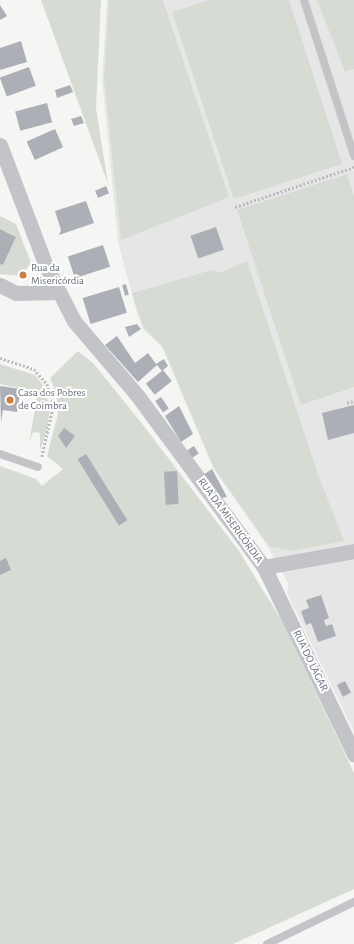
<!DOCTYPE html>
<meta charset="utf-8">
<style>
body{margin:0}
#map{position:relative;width:354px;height:944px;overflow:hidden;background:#f5f5f3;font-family:"Alegreya Sans",sans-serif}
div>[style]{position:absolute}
.built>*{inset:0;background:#e6e6e6}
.green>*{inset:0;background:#d6dcd4}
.building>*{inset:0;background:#acb0b6;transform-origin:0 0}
.path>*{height:2.5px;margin-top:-1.25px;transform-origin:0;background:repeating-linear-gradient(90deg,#bbbcbf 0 2px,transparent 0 4px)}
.service>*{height:8px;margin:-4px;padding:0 4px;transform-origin:4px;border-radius:4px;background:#c2c4c7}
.minor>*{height:15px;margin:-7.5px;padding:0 7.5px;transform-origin:7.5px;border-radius:7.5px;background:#c2c4c7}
.dots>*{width:11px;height:11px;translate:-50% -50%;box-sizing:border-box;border:2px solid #fff;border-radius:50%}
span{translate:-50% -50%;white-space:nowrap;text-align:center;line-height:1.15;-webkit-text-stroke:4px #fff;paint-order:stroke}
.poi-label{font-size:11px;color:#687080}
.left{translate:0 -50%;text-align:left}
.street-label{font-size:11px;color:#687080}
</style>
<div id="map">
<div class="built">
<i style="clip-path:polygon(107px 0,354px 0,354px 732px,287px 593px,288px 583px,268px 547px,213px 468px,162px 347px,143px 329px,137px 313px,118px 242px,102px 79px)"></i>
</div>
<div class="green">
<i style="clip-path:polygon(41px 0,101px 0,96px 108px,108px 184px)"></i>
<i style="clip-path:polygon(109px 0,163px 0,229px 197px,121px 240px,104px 79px)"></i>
<i style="clip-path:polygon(210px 0,289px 0,342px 164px,234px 199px,172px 12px)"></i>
<i style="clip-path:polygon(317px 0,354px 0,354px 69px,345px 72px)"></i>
<i style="clip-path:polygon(347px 174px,354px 197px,354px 387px,301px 405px,237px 210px)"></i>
<i style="clip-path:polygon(0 216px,16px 224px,31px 263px,21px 276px,0 274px,0 264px,3px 265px,16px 237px,0 229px)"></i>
<i style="clip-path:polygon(247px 261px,318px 474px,344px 541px,294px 551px,269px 546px,214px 468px,163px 347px,144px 328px,138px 312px,132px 293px,212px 270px,219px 273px)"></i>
<i style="clip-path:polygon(78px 351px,94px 364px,143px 425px,239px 551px,282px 621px,354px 773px,354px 889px,233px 944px,0 944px,0 466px,36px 479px,42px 486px,63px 469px,47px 456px,58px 414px,56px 393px,50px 378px)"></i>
<i style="clip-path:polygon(0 364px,35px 375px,43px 385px,50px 407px,47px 431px,40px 450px,40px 433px,33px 432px,29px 443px,38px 392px,0 384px)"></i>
</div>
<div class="building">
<i style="clip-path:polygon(0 5px,7px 16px,0 20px)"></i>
<i style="clip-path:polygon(21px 41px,27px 62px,0 70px,0 48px)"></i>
<i style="left:29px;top:67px;width:20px;height:31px;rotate:70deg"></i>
<i style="clip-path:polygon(70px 85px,73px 92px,57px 98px,55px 90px)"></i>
<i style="left:47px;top:103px;width:20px;height:33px;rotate:75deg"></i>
<i style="clip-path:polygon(81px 116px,84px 123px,74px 126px,71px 119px)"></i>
<i style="left:55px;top:129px;width:20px;height:31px;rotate:66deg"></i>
<i style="left:106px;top:186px;width:8px;height:12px;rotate:67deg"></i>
<i style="clip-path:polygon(86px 201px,94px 223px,59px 235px,61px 230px,55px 211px)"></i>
<i style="left:216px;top:227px;width:24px;height:27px;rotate:71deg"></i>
<i style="clip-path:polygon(0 229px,16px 237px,3px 265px,0 264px)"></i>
<i style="left:103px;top:245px;width:23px;height:37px;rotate:72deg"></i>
<i style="left:126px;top:284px;width:11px;height:4px;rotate:75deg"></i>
<i style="left:119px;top:287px;width:27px;height:38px;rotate:73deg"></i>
<i style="clip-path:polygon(137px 324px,141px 329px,129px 337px,125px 327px)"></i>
<i style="clip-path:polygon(117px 336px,135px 363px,148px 353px,156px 364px,164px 359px,168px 366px,162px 371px,157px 365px,138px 382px,105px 345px)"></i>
<i style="left:163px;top:370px;width:14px;height:22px;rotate:51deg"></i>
<i style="clip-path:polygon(0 386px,21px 389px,17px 412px,3px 410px,1px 422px)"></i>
<i style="left:161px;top:397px;width:14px;height:7px;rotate:56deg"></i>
<i style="clip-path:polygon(354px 405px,354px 433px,328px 440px,322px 413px)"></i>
<i style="clip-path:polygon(179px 406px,193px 434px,181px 442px,165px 416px)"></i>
<i style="clip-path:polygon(64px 428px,75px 436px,66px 448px,58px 436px)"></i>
<i style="left:194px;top:446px;width:9px;height:8px;rotate:58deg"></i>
<i style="left:86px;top:454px;width:78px;height:10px;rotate:58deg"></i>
<i style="clip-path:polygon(212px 469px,227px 497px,221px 498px,203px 475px)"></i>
<i style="left:177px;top:471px;width:33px;height:13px;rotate:87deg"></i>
<i style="clip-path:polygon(6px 558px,11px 570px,0 575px,0 561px)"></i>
<i style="clip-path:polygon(321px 595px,329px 618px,324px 620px,326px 626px,332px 624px,336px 636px,318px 642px,311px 623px,306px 625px,301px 611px,309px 608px,306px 600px)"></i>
<i style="left:345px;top:681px;width:13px;height:9px;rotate:63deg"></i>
</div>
<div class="path">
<i style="left:235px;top:207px;width:126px;rotate:-18.6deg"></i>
<i style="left:0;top:358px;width:36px;rotate:18deg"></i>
<i style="left:34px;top:369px;width:20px;rotate:49deg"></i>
<i style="left:47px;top:384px;width:21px;rotate:71deg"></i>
<i style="left:54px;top:404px;width:54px;rotate:102.8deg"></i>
<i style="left:347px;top:403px;width:7px;rotate:-16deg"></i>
</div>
<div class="service">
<i style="left:304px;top:0;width:164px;rotate:72.2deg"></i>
<i style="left:0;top:454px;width:40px;rotate:18.9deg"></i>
<i style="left:267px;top:944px;width:97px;rotate:-25.8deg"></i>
</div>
<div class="minor">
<i style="left:0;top:145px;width:129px;rotate:69.2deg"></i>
<i style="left:46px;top:266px;width:62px;rotate:63deg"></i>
<i style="left:74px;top:321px;width:97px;rotate:49.6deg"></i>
<i style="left:137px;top:395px;width:214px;rotate:53.6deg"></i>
<i style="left:264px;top:567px;width:208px;rotate:64.3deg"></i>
<i style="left:0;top:285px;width:18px;rotate:27deg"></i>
<i style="left:16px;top:293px;width:42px;rotate:-1.4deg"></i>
<i style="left:264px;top:567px;width:91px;rotate:-10.1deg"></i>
</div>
<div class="dots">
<i style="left:23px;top:275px;background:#ce7d3a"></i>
<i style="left:10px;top:400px;background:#ce7d3a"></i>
</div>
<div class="poi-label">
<span class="left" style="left:31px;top:275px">Rua da<br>Misericórdia</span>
<span class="left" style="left:18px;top:400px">Casa dos Pobres<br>de Coimbra</span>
</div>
<div class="street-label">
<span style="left:230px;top:521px;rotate:54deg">RUA DA MISERICÓRDIA</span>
<span style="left:310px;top:661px;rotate:64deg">RUA DO LAGAR</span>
</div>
</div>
